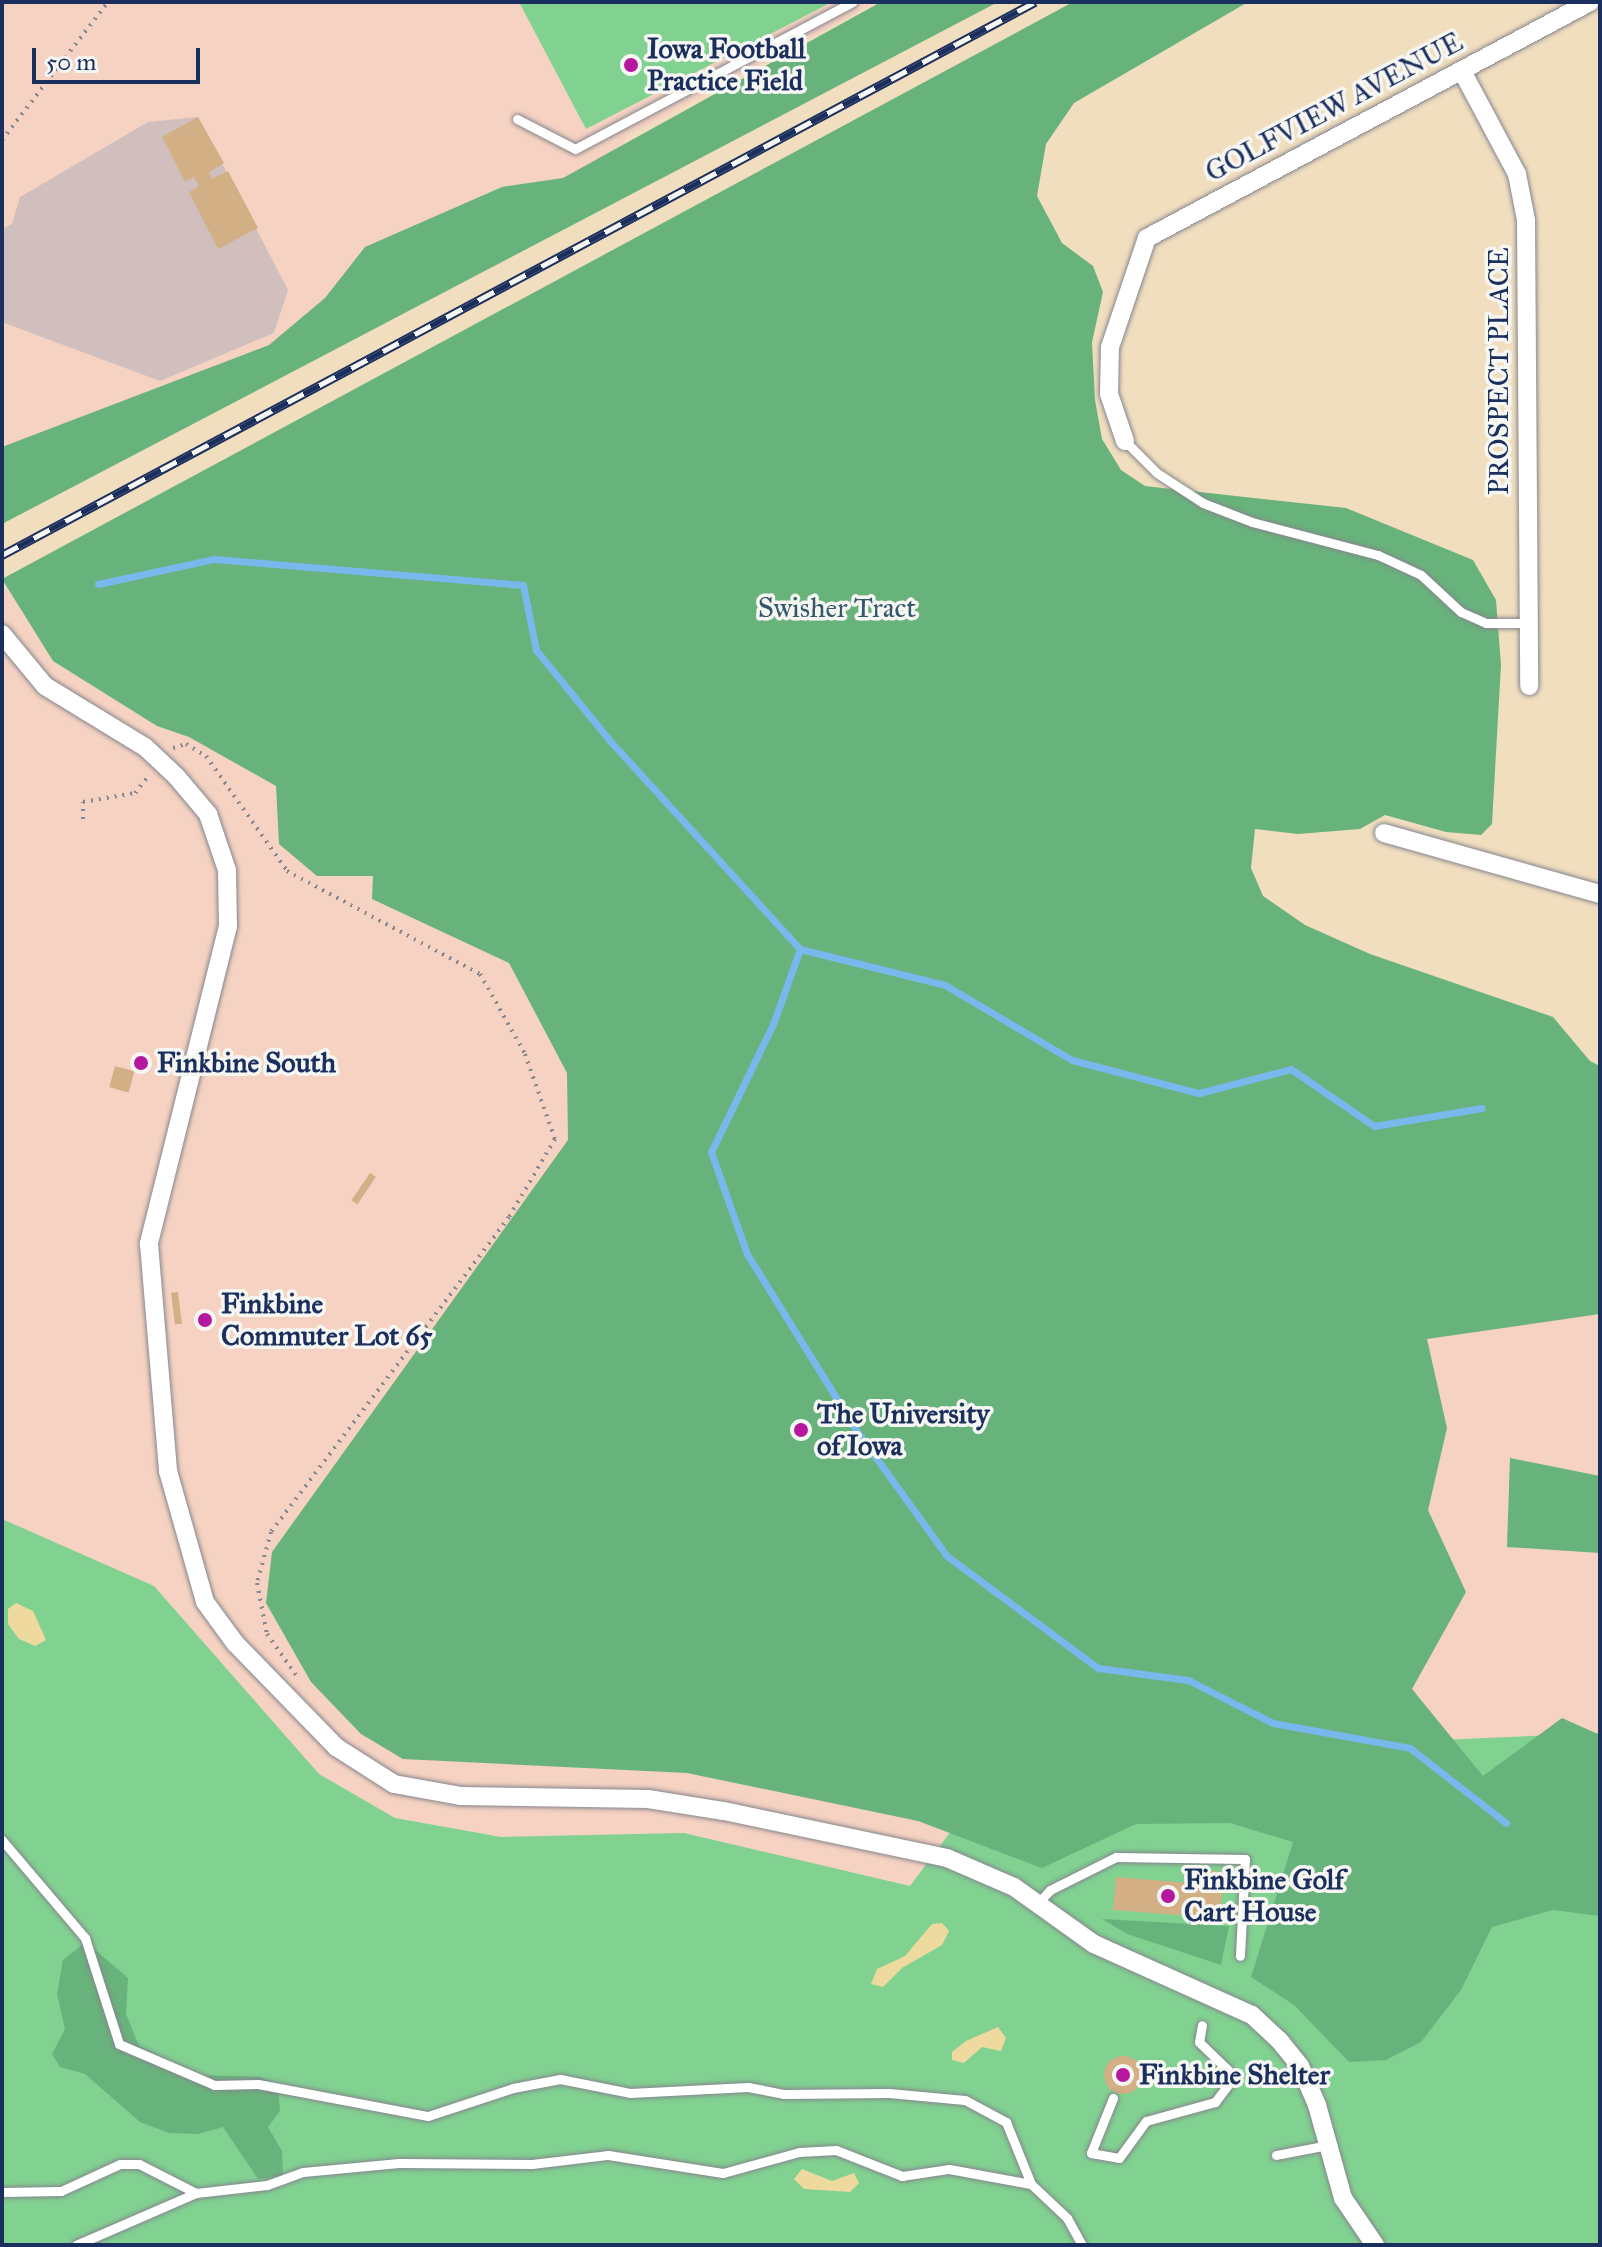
<!DOCTYPE html>
<style>
body{margin:0}
#map{position:relative;width:1602px;height:2247px;overflow:hidden;background:#f1debf;font-family:"IM FELL Great Primer",serif}
div>[style]{position:absolute}
.built>*{inset:0;background:#f5d2c2}
.industrial>*{inset:0;background:#d1bfbd}
.green>*{inset:0;background:#81d191}
.forest>*{inset:0;background:#68b37b}
.sand>*{inset:0;background:#eeda9e}
.stream>*{height:7px;margin:-3.5px;padding:0 3.5px;transform-origin:3.5px;border-radius:3.5px;background:#79b8ed}
.building>*{inset:0;background:#d2af84;transform-origin:0 0}
.round{border-radius:50%}
.path>*{height:4px;margin-top:-2px;transform-origin:0;background:repeating-linear-gradient(90deg,#86868e 0 2px,transparent 0 8px)}
.roads{filter:drop-shadow(0 0 2px #86868e) drop-shadow(0 0 2px #86868e)}
.service>*{height:9px;margin:-4.5px;padding:0 4.5px;transform-origin:4.5px;border-radius:4.5px;background:#fff}
.minor>*{height:18px;margin:-9px;padding:0 9px;transform-origin:9px;border-radius:9px;background:#fff}
.rail>*{height:9px;margin-top:-4.5px;transform-origin:0;background:repeating-linear-gradient(90deg,#f6f6f2 0 18px,#1b2f5e 0 36px);box-sizing:border-box;border-block:2px solid #1b2f5e}
.dots>*{width:22px;height:22px;translate:-50% -50%;box-sizing:border-box;border:4px solid #f6f6f2;border-radius:50%}
span{translate:-50% -50%;white-space:nowrap;text-align:center;line-height:1.15;-webkit-text-stroke:7px #f6f6f2;paint-order:stroke}
.poi-label{font-size:28px;color:#1b2f5e;font-weight:700}
.left{translate:0 -50%;text-align:left}
.street-label{font-size:28px;color:#1b2f5e}
.park-label{font-size:28px;color:#34586b}
.frame{position:absolute;inset:0;border:4px solid #1b2f5e;pointer-events:none}
.scale{position:absolute;left:32px;top:48px;width:168px;height:36px;box-sizing:border-box;border:4px solid #1b2f5e;border-top:0;padding-left:10px;font-size:24px;line-height:28px;white-space:nowrap;color:#1b2f5e;-webkit-text-stroke:6px #f6f6f2;paint-order:stroke}
</style>
<div id="map">
<div class="built">
<i style="clip-path:polygon(2px 2px,878px 2px,626px 137px,608px 198px,2px 520px)"></i>
<i style="clip-path:polygon(635px 264px,463px 799px,1600px 1175px,1600px 2245px,2px 2245px,2px 592px)"></i>
</div>
<div class="industrial">
<i style="clip-path:polygon(198px 117px,288px 290px,274px 333px,160px 381px,2px 322px,2px 229px,12px 224px,20px 197px,148px 122px)"></i>
</div>
<div class="green">
<i style="clip-path:polygon(519px 2px,832px 2px,586px 129px)"></i>
<i style="clip-path:polygon(2px 1519px,154px 1586px,319px 1774px,395px 1818px,501px 1837px,684px 1833px,910px 1886px,1005px 1759px,1600px 1733px,1600px 2245px,2px 2245px)"></i>
</div>
<div class="forest">
<i style="clip-path:polygon(881px 2px,998px 2px,2px 524px,2px 447px,269px 345px,325px 298px,365px 247px,502px 187px,563px 178px)"></i>
<i style="clip-path:polygon(1073px 2px,1248px 2px,1074px 103px,1046px 144px,1037px 196px,1062px 243px,1093px 266px,1103px 292px,1092px 342px,1095px 400px,1102px 439px,1121px 470px,1145px 486px,1346px 508px,1473px 560px,1496px 600px,1501px 665px,1492px 824px,1481px 835px,1446px 832px,1385px 815px,1360px 829px,1298px 834px,1255px 829px,1251px 868px,1263px 896px,1305px 925px,1370px 954px,1553px 1017px,1590px 1061px,1600px 1066px,1600px 1314px,1427px 1339px,1447px 1428px,1428px 1510px,1466px 1592px,1412px 1689px,1483px 1776px,1562px 1718px,1600px 1735px,1600px 1916px,1553px 1910px,1492px 1927px,1461px 1990px,1421px 2042px,1386px 2060px,1349px 2062px,1294px 2005px,1251px 1977px,1293px 1842px,1230px 1823px,1136px 1824px,1042px 1868px,918px 1821px,687px 1773px,403px 1759px,361px 1734px,311px 1682px,266px 1603px,272px 1552px,568px 1140px,567px 1073px,509px 963px,372px 899px,373px 876px,317px 876px,279px 844px,276px 786px,189px 737px,157px 726px,53px 661px,2px 579px)"></i>
<i style="clip-path:polygon(1510px 1458px,1600px 1476px,1600px 1553px,1507px 1547px)"></i>
<i style="clip-path:polygon(1102px 1919px,1229px 1926px,1221px 1965px,1127px 1934px)"></i>
<i style="clip-path:polygon(86px 1942px,128px 1978px,126px 2014px,139px 2046px,200px 2075px,261px 2077px,278px 2085px,280px 2111px,268px 2127px,282px 2151px,283px 2176px,258px 2179px,223px 2127px,198px 2134px,169px 2133px,140px 2122px,85px 2074px,60px 2067px,52px 2054px,65px 2029px,57px 1994px,63px 1960px)"></i>
</div>
<div class="sand">
<i style="clip-path:polygon(16px 1603px,33px 1611px,46px 1640px,35px 1646px,19px 1639px,8px 1624px,8px 1609px)"></i>
<i style="clip-path:polygon(942px 1923px,949px 1931px,942px 1945px,902px 1968px,883px 1987px,871px 1984px,877px 1969px,905px 1956px,932px 1924px)"></i>
<i style="clip-path:polygon(998px 2027px,1006px 2038px,1001px 2051px,982px 2047px,964px 2063px,952px 2060px,952px 2052px,966px 2041px)"></i>
<i style="clip-path:polygon(802px 2169px,832px 2181px,854px 2173px,859px 2183px,850px 2192px,804px 2189px,794px 2179px)"></i>
</div>
<div class="stream">
<i style="left:98px;top:584px;width:119px;rotate:-12.2deg"></i>
<i style="left:214px;top:559px;width:310px;rotate:4.8deg"></i>
<i style="left:523px;top:585px;width:66px;rotate:78.7deg"></i>
<i style="left:536px;top:650px;width:119px;rotate:50.8deg"></i>
<i style="left:611px;top:742px;width:280px;rotate:47.6deg"></i>
<i style="left:800px;top:949px;width:80px;rotate:109.8deg"></i>
<i style="left:773px;top:1024px;width:142px;rotate:115.8deg"></i>
<i style="left:711px;top:1152px;width:108px;rotate:70.6deg"></i>
<i style="left:747px;top:1254px;width:207px;rotate:58.2deg"></i>
<i style="left:856px;top:1430px;width:155px;rotate:54.2deg"></i>
<i style="left:947px;top:1556px;width:188px;rotate:36.6deg"></i>
<i style="left:1098px;top:1668px;width:91px;rotate:7.6deg"></i>
<i style="left:1188px;top:1680px;width:95px;rotate:26.8deg"></i>
<i style="left:1273px;top:1723px;width:139px;rotate:10.3deg"></i>
<i style="left:1410px;top:1748px;width:122px;rotate:38deg"></i>
<i style="left:800px;top:949px;width:149px;rotate:13.9deg"></i>
<i style="left:945px;top:985px;width:147px;rotate:30.6deg"></i>
<i style="left:1072px;top:1060px;width:131px;rotate:14.6deg"></i>
<i style="left:1199px;top:1093px;width:95px;rotate:-14.6deg"></i>
<i style="left:1291px;top:1069px;width:101px;rotate:34.5deg"></i>
<i style="left:1374px;top:1126px;width:109px;rotate:-9.5deg"></i>
</div>
<div class="building">
<i style="clip-path:polygon(198px 117px,224px 163px,209px 172px,212px 179px,228px 171px,258px 228px,218px 249px,189px 192px,199px 186px,194px 177px,185px 182px,162px 137px)"></i>
<i style="left:115px;top:1066px;width:20px;height:22px;rotate:15deg"></i>
<i style="left:370px;top:1173px;width:7px;height:33px;rotate:34deg"></i>
<i style="left:178px;top:1292px;width:32px;height:7px;rotate:83deg"></i>
<i style="clip-path:polygon(1190px 1869px,1224px 1872px,1220px 1918px,1113px 1910px,1116px 1877px,1189px 1883px)"></i>
<i class="round" style="left:1104px;top:2056px;width:38px;height:38px"></i>
</div>
<div class="path">
<i style="left:2px;top:140px;width:174px;rotate:-52.5deg"></i>
<i style="left:173px;top:748px;width:14px;rotate:-17deg"></i>
<i style="left:186px;top:744px;width:23px;rotate:31deg"></i>
<i style="left:206px;top:756px;width:141px;rotate:54.8deg"></i>
<i style="left:287px;top:871px;width:219px;rotate:28.1deg"></i>
<i style="left:480px;top:974px;width:92px;rotate:60.6deg"></i>
<i style="left:525px;top:1054px;width:90px;rotate:70.6deg"></i>
<i style="left:555px;top:1139px;width:91px;rotate:120.5deg"></i>
<i style="left:509px;top:1217px;width:395px;rotate:127.1deg"></i>
<i style="left:271px;top:1532px;width:53px;rotate:105.4deg"></i>
<i style="left:257px;top:1583px;width:52px;rotate:78.9deg"></i>
<i style="left:267px;top:1634px;width:50px;rotate:54.7deg"></i>
<i style="left:83px;top:819px;width:17px;rotate:-90deg"></i>
<i style="left:83px;top:802px;width:53px;rotate:-9.8deg"></i>
<i style="left:135px;top:793px;width:23px;rotate:-52deg"></i>
</div>
<div class="roads">
<div class="service">
<i style="left:517px;top:119px;width:65px;rotate:27.3deg"></i>
<i style="left:575px;top:149px;width:314px;rotate:-27.9deg"></i>
<i style="left:1125px;top:441px;width:45px;rotate:45deg"></i>
<i style="left:1157px;top:473px;width:55px;rotate:33.1deg"></i>
<i style="left:1203px;top:503px;width:53px;rotate:21.2deg"></i>
<i style="left:1252px;top:522px;width:130px;rotate:14.7deg"></i>
<i style="left:1378px;top:555px;width:47px;rotate:24.9deg"></i>
<i style="left:1421px;top:575px;width:54px;rotate:42.8deg"></i>
<i style="left:1461px;top:612px;width:27px;rotate:24deg"></i>
<i style="left:1486px;top:623px;width:42px"></i>
<i style="left:2px;top:1840px;width:128px;rotate:49.7deg"></i>
<i style="left:85px;top:1938px;width:111px;rotate:72.2deg"></i>
<i style="left:119px;top:2044px;width:103px;rotate:23.3deg"></i>
<i style="left:214px;top:2085px;width:44px;rotate:-1.3deg"></i>
<i style="left:258px;top:2084px;width:173px;rotate:10.7deg"></i>
<i style="left:428px;top:2116px;width:89px;rotate:-18.2deg"></i>
<i style="left:513px;top:2088px;width:48px;rotate:-10.8deg"></i>
<i style="left:560px;top:2079px;width:71px;rotate:11.3deg"></i>
<i style="left:630px;top:2093px;width:118px;rotate:-2.9deg"></i>
<i style="left:748px;top:2087px;width:37px;rotate:11deg"></i>
<i style="left:784px;top:2094px;width:105px;rotate:-0.5deg"></i>
<i style="left:889px;top:2093px;width:76px;rotate:5.3deg"></i>
<i style="left:965px;top:2100px;width:47px;rotate:28.2deg"></i>
<i style="left:1006px;top:2122px;width:67px;rotate:68deg"></i>
<i style="left:1037px;top:1904px;width:19px;rotate:-47deg"></i>
<i style="left:1050px;top:1890px;width:74px;rotate:-26.6deg"></i>
<i style="left:1116px;top:1857px;width:129px;rotate:0.9deg"></i>
<i style="left:1245px;top:1859px;width:97px;rotate:93deg"></i>
<i style="left:1113px;top:2098px;width:59px;rotate:111.8deg"></i>
<i style="left:1091px;top:2153px;width:28px;rotate:10deg"></i>
<i style="left:1119px;top:2158px;width:46px;rotate:-53.9deg"></i>
<i style="left:1146px;top:2121px;width:72px;rotate:-15.4deg"></i>
<i style="left:1215px;top:2102px;width:26px;rotate:-53deg"></i>
<i style="left:1231px;top:2081px;width:11px;rotate:-105deg"></i>
<i style="left:1228px;top:2070px;width:40px;rotate:-136deg"></i>
<i style="left:1199px;top:2042px;width:17px;rotate:-80deg"></i>
<i style="left:1276px;top:2155px;width:53px;rotate:-10.9deg"></i>
<i style="left:2px;top:2192px;width:59px;rotate:-1deg"></i>
<i style="left:61px;top:2191px;width:65px;rotate:-24.6deg"></i>
<i style="left:120px;top:2164px;width:19px"></i>
<i style="left:139px;top:2164px;width:64px;rotate:27deg"></i>
<i style="left:76px;top:2245px;width:131px;rotate:-23.4deg"></i>
<i style="left:196px;top:2193px;width:71px;rotate:-6.4deg"></i>
<i style="left:267px;top:2185px;width:38px;rotate:-20deg"></i>
<i style="left:303px;top:2172px;width:96px;rotate:-5.4deg"></i>
<i style="left:399px;top:2163px;width:133px;rotate:0.4deg"></i>
<i style="left:532px;top:2164px;width:77px;rotate:-6.8deg"></i>
<i style="left:608px;top:2155px;width:116px;rotate:8.9deg"></i>
<i style="left:723px;top:2173px;width:79px;rotate:-15.4deg"></i>
<i style="left:799px;top:2152px;width:37px;rotate:-3deg"></i>
<i style="left:836px;top:2150px;width:71px;rotate:21.5deg"></i>
<i style="left:902px;top:2176px;width:48px;rotate:-8.5deg"></i>
<i style="left:949px;top:2169px;width:83px;rotate:10.4deg"></i>
<i style="left:1031px;top:2184px;width:50px;rotate:43.4deg"></i>
<i style="left:1067px;top:2218px;width:31px;rotate:61deg"></i>
</div>
<div class="minor">
<i style="left:1462px;top:71px;width:117px;rotate:61.9deg"></i>
<i style="left:1517px;top:174px;width:47px;rotate:78.9deg"></i>
<i style="left:1526px;top:220px;width:466px;rotate:89.6deg"></i>
<i style="left:1125px;top:441px;width:50px;rotate:-108.8deg"></i>
<i style="left:1109px;top:394px;width:47px;rotate:-88.8deg"></i>
<i style="left:1110px;top:347px;width:115px;rotate:-71.3deg"></i>
<i style="left:1147px;top:238px;width:502px;rotate:-28.05deg"></i>
<i style="left:2px;top:634px;width:67px;rotate:50.4deg"></i>
<i style="left:45px;top:686px;width:117px;rotate:31.4deg"></i>
<i style="left:145px;top:747px;width:42px;rotate:43.1deg"></i>
<i style="left:176px;top:776px;width:50px;rotate:49.9deg"></i>
<i style="left:208px;top:814px;width:59px;rotate:71.3deg"></i>
<i style="left:227px;top:870px;width:56px;rotate:89deg"></i>
<i style="left:228px;top:926px;width:328px;rotate:104deg"></i>
<i style="left:149px;top:1244px;width:228px;rotate:85.2deg"></i>
<i style="left:168px;top:1471px;width:136px;rotate:74.2deg"></i>
<i style="left:205px;top:1602px;width:51px;rotate:53.8deg"></i>
<i style="left:235px;top:1643px;width:145px;rotate:45.8deg"></i>
<i style="left:336px;top:1747px;width:69px;rotate:32.5deg"></i>
<i style="left:394px;top:1784px;width:67px;rotate:10.3deg"></i>
<i style="left:460px;top:1796px;width:188px;rotate:0.9deg"></i>
<i style="left:648px;top:1799px;width:77px;rotate:9deg"></i>
<i style="left:724px;top:1811px;width:228px;rotate:11.9deg"></i>
<i style="left:947px;top:1858px;width:73px;rotate:23.4deg"></i>
<i style="left:1014px;top:1887px;width:98px;rotate:35.5deg"></i>
<i style="left:1094px;top:1944px;width:173px;rotate:24.2deg"></i>
<i style="left:1252px;top:2015px;width:37px;rotate:43deg"></i>
<i style="left:1279px;top:2040px;width:33px;rotate:51deg"></i>
<i style="left:1300px;top:2066px;width:43px;rotate:66.4deg"></i>
<i style="left:1317px;top:2105px;width:97px;rotate:74.4deg"></i>
<i style="left:1343px;top:2198px;width:57px;rotate:55.8deg"></i>
<i style="left:1384px;top:833px;width:224px;rotate:15.8deg"></i>
</div>
</div>
<div class="rail">
<i style="left:2px;top:555px;width:1172px;rotate:-28.16deg"></i>
</div>
<div class="dots">
<i style="left:631px;top:65px;background:#b5179e"></i>
<i style="left:141px;top:1063px;background:#b5179e"></i>
<i style="left:205px;top:1320px;background:#b5179e"></i>
<i style="left:801px;top:1430px;background:#b5179e"></i>
<i style="left:1168px;top:1896px;background:#b5179e"></i>
<i style="left:1123px;top:2075px;background:#b5179e"></i>
</div>
<div class="poi-label">
<span class="left" style="left:647px;top:65px">Iowa Football<br>Practice Field</span>
<span class="left" style="left:157px;top:1063px">Finkbine South</span>
<span class="left" style="left:221px;top:1320px">Finkbine<br>Commuter Lot 65</span>
<span class="left" style="left:817px;top:1430px">The University<br>of Iowa</span>
<span class="left" style="left:1184px;top:1896px">Finkbine Golf<br>Cart House</span>
<span class="left" style="left:1139px;top:2075px">Finkbine Shelter</span>
</div>
<div class="street-label">
<span style="left:1334px;top:107px;rotate:-28deg">GOLFVIEW AVENUE</span>
<span style="left:1499px;top:371px;rotate:-90deg">PROSPECT PLACE</span>
</div>
<div class="park-label">
<span style="left:837px;top:608px">Swisher Tract</span>
</div>
<div class="frame"></div>
<div class="scale">50 m</div>
</div>
